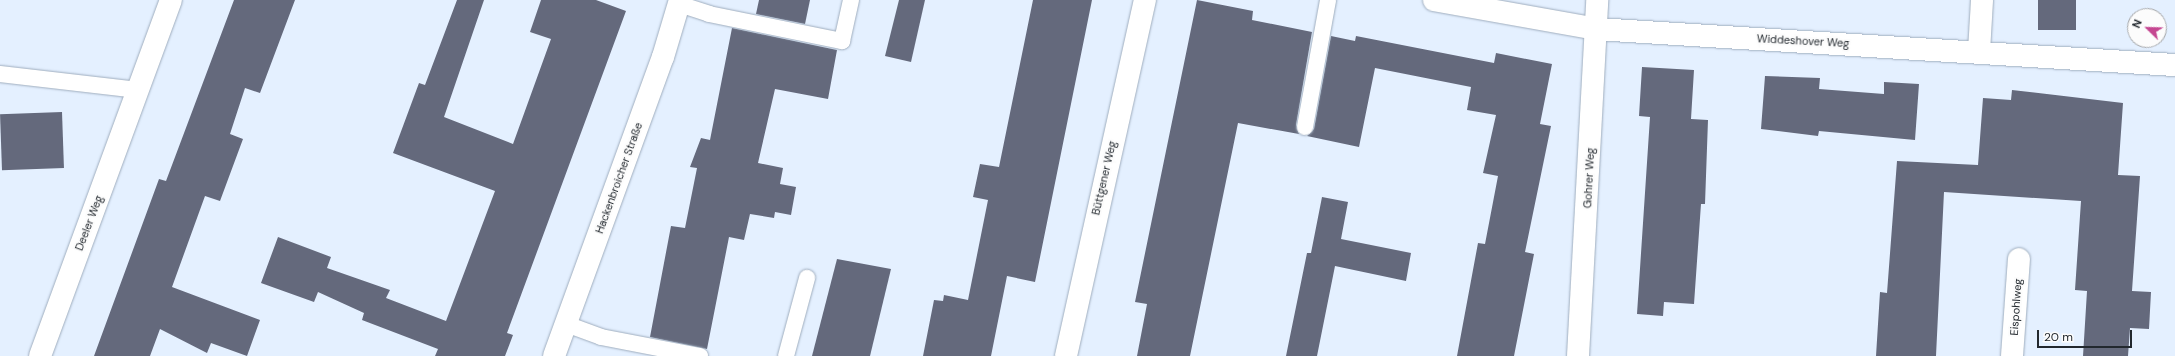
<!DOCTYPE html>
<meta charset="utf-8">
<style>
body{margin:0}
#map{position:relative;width:2175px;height:356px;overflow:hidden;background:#e4f0ff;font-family:"DM Sans",sans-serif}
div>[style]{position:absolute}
.building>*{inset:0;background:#64697c;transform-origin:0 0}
.roads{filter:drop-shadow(0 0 1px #9fadbe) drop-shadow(0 0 1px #9fadbe)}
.lane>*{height:16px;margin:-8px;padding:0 8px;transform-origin:8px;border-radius:8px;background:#fff}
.street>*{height:22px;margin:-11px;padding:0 11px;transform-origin:11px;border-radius:11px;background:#fff}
span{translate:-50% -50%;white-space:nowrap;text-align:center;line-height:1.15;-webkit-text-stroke:4px #fcfcfc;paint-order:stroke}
.street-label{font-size:11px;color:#22282e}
.north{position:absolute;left:2127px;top:8px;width:40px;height:40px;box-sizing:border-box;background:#fcfcfc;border:1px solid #a5a7aa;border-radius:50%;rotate:293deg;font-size:11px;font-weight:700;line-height:16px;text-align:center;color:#22282e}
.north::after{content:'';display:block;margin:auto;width:14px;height:18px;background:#c54691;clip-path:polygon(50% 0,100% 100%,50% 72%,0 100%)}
.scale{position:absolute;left:2037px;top:330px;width:95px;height:18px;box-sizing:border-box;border:2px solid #22282e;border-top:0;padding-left:5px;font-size:12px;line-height:14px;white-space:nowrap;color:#22282e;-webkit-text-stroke:3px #fcfcfc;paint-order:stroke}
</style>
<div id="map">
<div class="building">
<i style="clip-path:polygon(234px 0,295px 0,260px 93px,245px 88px,230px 134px,243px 139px,220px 201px,205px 196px,172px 287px,260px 320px,247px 356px,211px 343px,207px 353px,160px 329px,150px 356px,94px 356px,159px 179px,166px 181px)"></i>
<i style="clip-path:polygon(457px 0,484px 0,444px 117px,513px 144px,551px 39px,530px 32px,541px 0,596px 0,626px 11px,507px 333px,513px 335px,505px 356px,435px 356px,438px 349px,362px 320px,364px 313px,318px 292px,314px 302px,261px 283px,278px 237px,331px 257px,327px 268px,390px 290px,386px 298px,446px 321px,495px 191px,393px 153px,419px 83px,425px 85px)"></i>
<i style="clip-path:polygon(759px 0,810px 0,805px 24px,756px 14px)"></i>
<i style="clip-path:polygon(899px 0,925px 0,911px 62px,885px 56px)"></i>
<i style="clip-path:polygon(1033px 0,1092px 0,1035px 282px,1007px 276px,991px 356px,923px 356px,934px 300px,943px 301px,944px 295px,968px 300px,988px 200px,973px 197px,980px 164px,999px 167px)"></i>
<i style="clip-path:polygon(1197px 0,1253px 11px,1252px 20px,1312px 32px,1296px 125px,1299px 134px,1238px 123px,1190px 356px,1137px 356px,1147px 304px,1135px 302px)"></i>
<i style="left:2038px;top:0;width:38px;height:30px"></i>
<i style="clip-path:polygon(732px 28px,837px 50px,828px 99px,775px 89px,758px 163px,783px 168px,780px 184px,796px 187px,791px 215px,775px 212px,774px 218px,750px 214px,744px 240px,729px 237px,707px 349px,650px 337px,671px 226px,685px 228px,697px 168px,690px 167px,701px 138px,710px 140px)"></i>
<i style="clip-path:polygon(1331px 36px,1355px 41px,1356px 36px,1494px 63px,1496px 53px,1552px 64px,1540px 124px,1551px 126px,1525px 252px,1534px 254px,1514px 356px,1457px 356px,1478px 243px,1485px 244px,1498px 176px,1483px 173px,1496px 115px,1467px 110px,1471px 87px,1375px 68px,1359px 147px,1307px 136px,1314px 129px)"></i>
<i style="clip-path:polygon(1642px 67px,1694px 70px,1691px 119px,1708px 120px,1705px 204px,1701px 204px,1694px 304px,1664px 302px,1663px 316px,1637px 314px,1650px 117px,1639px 116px)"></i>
<i style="clip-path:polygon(1765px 76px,1820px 78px,1819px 89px,1884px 94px,1884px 82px,1919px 84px,1915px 140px,1819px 131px,1818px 136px,1761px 129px)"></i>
<i style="clip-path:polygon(2012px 90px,2123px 103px,2118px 175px,2140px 176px,2132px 291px,2151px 292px,2149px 329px,2130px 328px,2128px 356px,2083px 356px,2087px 291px,2075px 290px,2081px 201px,1944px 192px,1936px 356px,1876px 356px,1880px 292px,1887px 293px,1897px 161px,1978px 165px,1983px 98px,2011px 100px)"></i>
<i style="left:62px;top:112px;width:56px;height:62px;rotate:88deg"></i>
<i style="clip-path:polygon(1322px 197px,1348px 202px,1341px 239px,1411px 253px,1406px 281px,1335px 266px,1317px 356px,1286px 356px,1307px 253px,1311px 253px)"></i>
<i style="clip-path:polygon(837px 259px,891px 269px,870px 356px,812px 356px)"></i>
</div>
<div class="roads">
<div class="lane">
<i style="left:679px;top:4px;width:32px;rotate:18deg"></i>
<i style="left:709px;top:14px;width:136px;rotate:11.5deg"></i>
<i style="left:842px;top:41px;width:42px;rotate:-77.6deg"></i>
<i style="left:0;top:74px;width:139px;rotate:6.6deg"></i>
<i style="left:1305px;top:127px;width:129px;rotate:-79.7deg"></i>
<i style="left:566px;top:324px;width:37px;rotate:20deg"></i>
<i style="left:601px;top:337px;width:101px;rotate:10.9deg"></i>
<i style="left:786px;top:356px;width:81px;rotate:-74.9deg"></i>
</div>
<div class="street">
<i style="left:1434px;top:0;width:165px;rotate:10.1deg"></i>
<i style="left:1596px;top:29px;width:580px;rotate:3.56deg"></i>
<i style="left:1979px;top:51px;width:51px;rotate:-86.6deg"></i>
<i style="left:40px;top:356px;width:379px;rotate:-69.8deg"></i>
<i style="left:554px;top:356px;width:318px;rotate:-70deg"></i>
<i style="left:663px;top:57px;width:59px;rotate:-73.4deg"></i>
<i style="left:1066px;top:356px;width:365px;rotate:-77.5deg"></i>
<i style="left:1578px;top:356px;width:357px;rotate:-86.9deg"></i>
<i style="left:2012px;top:356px;width:97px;rotate:-85.9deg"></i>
</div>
</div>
<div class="street-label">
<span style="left:1803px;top:41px;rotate:3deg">Widdeshover Weg</span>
<span style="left:619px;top:178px;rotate:-70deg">Hackenbroicher Straße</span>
<span style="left:1104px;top:178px;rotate:-77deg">Büttgener Weg</span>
<span style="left:1589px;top:178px;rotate:-87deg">Gohrer Weg</span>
<span style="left:89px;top:223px;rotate:-69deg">Deeler Weg</span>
<span style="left:2016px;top:307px;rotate:-86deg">Eispohlweg</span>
</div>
<div class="north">N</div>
<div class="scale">20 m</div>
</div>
